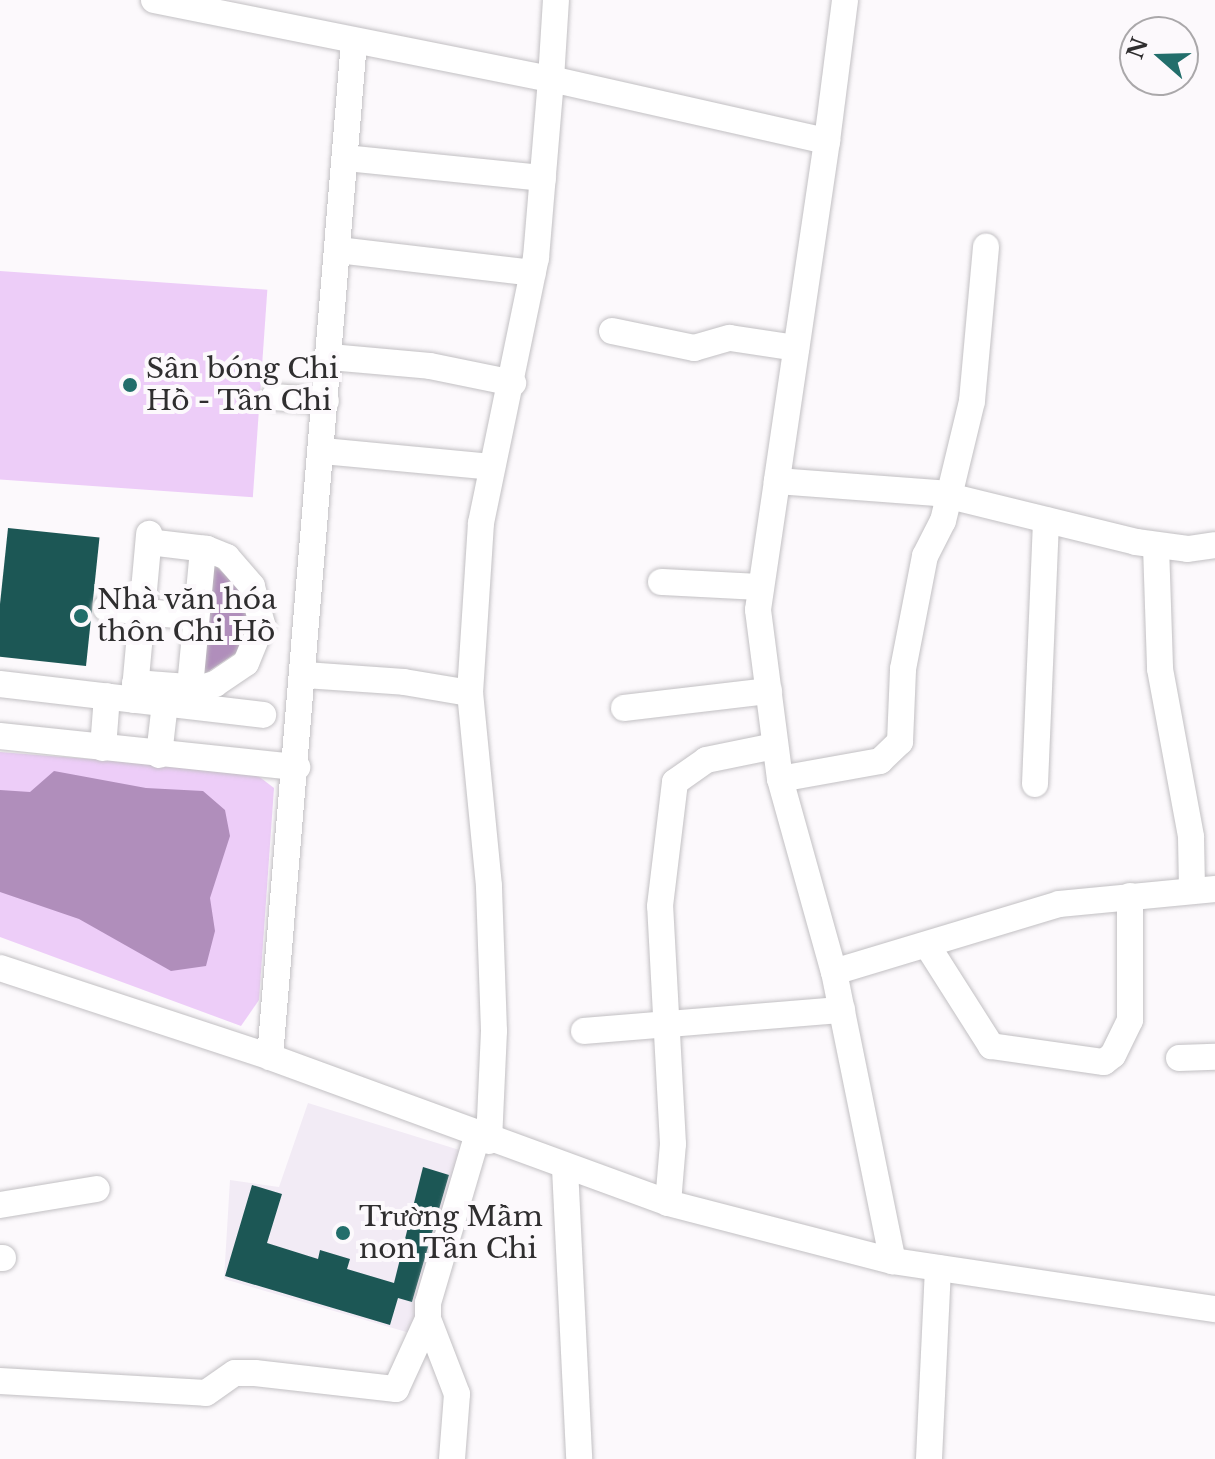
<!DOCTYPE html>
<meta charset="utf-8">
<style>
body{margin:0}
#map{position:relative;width:1215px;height:1459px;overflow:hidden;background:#fcf9fc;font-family:"Libre Baskerville",serif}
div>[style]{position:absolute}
.built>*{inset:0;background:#f2ebf5}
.green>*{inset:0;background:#edcdf8;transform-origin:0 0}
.water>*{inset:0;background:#b08ebb}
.building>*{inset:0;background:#1c5755;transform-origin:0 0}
.roads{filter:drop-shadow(0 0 2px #c2c0c3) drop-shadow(0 0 2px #c2c0c3)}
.minor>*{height:26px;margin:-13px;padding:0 13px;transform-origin:13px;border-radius:13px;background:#fff}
.dots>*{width:22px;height:22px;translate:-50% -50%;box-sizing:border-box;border:4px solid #fcf9fc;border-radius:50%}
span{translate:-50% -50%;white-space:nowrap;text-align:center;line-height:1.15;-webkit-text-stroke:8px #fcf9fc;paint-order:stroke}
.poi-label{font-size:28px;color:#2f2e2f}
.left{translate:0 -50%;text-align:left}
.north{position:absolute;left:1119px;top:16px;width:80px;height:80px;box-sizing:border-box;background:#fcf9fc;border:2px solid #aaa8aa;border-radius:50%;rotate:290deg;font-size:22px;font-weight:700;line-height:32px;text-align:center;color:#2f2e2f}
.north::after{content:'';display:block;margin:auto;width:28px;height:36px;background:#226e6b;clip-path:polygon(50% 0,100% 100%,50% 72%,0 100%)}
</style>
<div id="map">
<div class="built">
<i style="clip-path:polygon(308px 1103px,482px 1157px,427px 1338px,224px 1279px,230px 1180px,279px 1187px)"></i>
</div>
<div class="green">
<i style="left:0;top:271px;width:268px;height:208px;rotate:4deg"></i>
<i style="clip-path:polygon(0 752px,253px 772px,274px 788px,259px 1000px,241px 1026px,0 937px)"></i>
</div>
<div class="water">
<i style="clip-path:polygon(210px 560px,243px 593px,250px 618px,242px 649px,200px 677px)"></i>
<i style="clip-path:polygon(54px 771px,146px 788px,203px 791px,225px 810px,230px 836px,210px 898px,215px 931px,206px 966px,171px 971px,79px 919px,0 892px,0 790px,30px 792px)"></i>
</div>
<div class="building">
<i style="left:8px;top:528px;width:92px;height:129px;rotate:6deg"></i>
<i style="clip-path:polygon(423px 1167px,449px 1175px,412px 1302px,398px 1298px,390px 1325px,225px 1276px,252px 1185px,282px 1194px,267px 1243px,318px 1259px,320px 1250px,350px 1259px,347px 1269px,394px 1283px)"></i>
</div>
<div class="roads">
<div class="minor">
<i style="left:154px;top:0;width:405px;rotate:11.3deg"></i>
<i style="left:551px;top:79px;width:79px;rotate:-86.4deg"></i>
<i style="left:827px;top:141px;width:344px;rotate:98.4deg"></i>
<i style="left:777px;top:481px;width:160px;rotate:4.3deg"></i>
<i style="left:937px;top:493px;width:205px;rotate:13.8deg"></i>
<i style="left:1136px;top:542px;width:52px;rotate:7.7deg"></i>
<i style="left:1188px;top:549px;width:27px;rotate:-8deg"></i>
<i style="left:345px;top:158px;width:199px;rotate:5.8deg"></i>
<i style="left:338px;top:250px;width:196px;rotate:6.7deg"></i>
<i style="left:612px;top:331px;width:84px;rotate:11.7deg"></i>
<i style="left:694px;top:348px;width:37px;rotate:-16deg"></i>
<i style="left:730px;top:338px;width:67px;rotate:8.6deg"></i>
<i style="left:330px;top:357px;width:100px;rotate:5.1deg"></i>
<i style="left:430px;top:366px;width:85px;rotate:11.6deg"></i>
<i style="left:274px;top:397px;width:52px;rotate:4.4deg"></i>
<i style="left:323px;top:451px;width:169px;rotate:5.4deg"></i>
<i style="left:777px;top:481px;width:130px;rotate:98.4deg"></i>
<i style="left:758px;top:610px;width:170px;rotate:82.6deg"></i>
<i style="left:780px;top:779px;width:200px;rotate:74.4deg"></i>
<i style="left:834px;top:972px;width:295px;rotate:78.5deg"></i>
<i style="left:1156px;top:546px;width:123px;rotate:88.1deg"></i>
<i style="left:1160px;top:669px;width:171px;rotate:79.5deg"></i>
<i style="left:1191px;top:837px;width:53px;rotate:88.9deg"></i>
<i style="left:661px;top:582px;width:100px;rotate:2.9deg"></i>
<i style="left:106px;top:608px;width:90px;rotate:5.7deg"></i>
<i style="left:305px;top:675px;width:99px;rotate:4deg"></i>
<i style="left:404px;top:682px;width:67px;rotate:9.5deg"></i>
<i style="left:135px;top:683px;width:66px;rotate:4.3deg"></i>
<i style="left:201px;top:688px;width:15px;rotate:-16deg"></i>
<i style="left:215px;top:684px;width:37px;rotate:-34deg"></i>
<i style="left:246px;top:663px;width:42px;rotate:-67.7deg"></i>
<i style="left:262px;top:624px;width:39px;rotate:-105deg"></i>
<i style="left:252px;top:586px;width:38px;rotate:-131deg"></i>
<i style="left:227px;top:557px;width:22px;rotate:-158deg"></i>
<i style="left:207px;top:549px;width:58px;rotate:-173.1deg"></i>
<i style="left:0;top:684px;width:265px;rotate:6.7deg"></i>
<i style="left:190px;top:687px;width:139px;rotate:-84.6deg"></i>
<i style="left:134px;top:700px;width:167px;rotate:-84.8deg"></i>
<i style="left:624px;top:708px;width:146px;rotate:-6.7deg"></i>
<i style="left:0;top:736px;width:299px;rotate:6deg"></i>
<i style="left:103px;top:748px;width:52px;rotate:-85.6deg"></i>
<i style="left:159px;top:755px;width:52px;rotate:-83.4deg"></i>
<i style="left:780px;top:779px;width:102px;rotate:-10.2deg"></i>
<i style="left:880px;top:761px;width:28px;rotate:-44deg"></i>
<i style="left:900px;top:742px;width:73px;rotate:-87.6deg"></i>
<i style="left:903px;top:669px;width:115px;rotate:-79deg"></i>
<i style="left:925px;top:556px;width:39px;rotate:-63deg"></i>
<i style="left:943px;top:521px;width:123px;rotate:-76.4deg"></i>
<i style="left:972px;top:401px;width:155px;rotate:-84.8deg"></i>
<i style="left:1035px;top:784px;width:264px;rotate:-87.6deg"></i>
<i style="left:927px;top:945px;width:120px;rotate:57.6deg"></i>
<i style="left:991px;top:1046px;width:114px;rotate:8.1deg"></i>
<i style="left:1104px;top:1062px;width:11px;rotate:-38deg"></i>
<i style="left:1113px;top:1055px;width:39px;rotate:-64deg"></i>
<i style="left:1130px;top:1020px;width:124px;rotate:-90deg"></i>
<i style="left:0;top:968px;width:284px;rotate:18.2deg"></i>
<i style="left:270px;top:1057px;width:424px;rotate:20.1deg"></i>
<i style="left:668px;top:1203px;width:232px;rotate:14.5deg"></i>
<i style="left:893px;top:1261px;width:326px;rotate:8.5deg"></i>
<i style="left:834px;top:972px;width:235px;rotate:-16.8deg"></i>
<i style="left:1059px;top:904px;width:157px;rotate:-5.5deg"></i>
<i style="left:584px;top:1031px;width:259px;rotate:-4.7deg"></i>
<i style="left:270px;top:1057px;width:1018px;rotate:-85.27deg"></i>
<i style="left:1179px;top:1058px;width:36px;rotate:-2deg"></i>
<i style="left:489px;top:1141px;width:110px;rotate:-87.4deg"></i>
<i style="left:494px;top:1031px;width:145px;rotate:-92deg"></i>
<i style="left:489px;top:886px;width:194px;rotate:-95.6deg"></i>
<i style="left:470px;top:693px;width:170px;rotate:-86.3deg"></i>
<i style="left:481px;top:523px;width:271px;rotate:-78.3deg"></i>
<i style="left:536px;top:258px;width:180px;rotate:-85.2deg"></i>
<i style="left:551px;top:79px;width:283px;rotate:12.7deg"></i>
<i style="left:827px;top:141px;width:142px;rotate:-82.7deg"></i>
<i style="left:565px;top:1168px;width:291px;rotate:87.2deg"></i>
<i style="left:668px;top:1203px;width:59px;rotate:-85.2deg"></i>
<i style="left:673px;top:1144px;width:238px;rotate:-93.1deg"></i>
<i style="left:660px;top:906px;width:125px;rotate:-83.1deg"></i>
<i style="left:675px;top:782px;width:38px;rotate:-35deg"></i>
<i style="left:706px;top:760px;width:70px;rotate:-11.5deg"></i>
<i style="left:0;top:1205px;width:98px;rotate:-9.4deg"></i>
<i style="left:0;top:1258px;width:3px"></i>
<i style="left:0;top:1381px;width:206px;rotate:3.3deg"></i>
<i style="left:206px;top:1393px;width:35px;rotate:-35deg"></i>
<i style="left:235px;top:1373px;width:20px"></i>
<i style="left:255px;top:1373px;width:142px;rotate:6.5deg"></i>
<i style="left:396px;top:1389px;width:77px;rotate:-65.4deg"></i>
<i style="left:452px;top:1459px;width:65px;rotate:-85.6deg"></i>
<i style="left:457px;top:1394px;width:80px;rotate:-111.1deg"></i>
<i style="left:428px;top:1319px;width:16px;rotate:-90deg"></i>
<i style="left:428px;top:1303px;width:174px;rotate:-73.6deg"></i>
<i style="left:929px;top:1459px;width:191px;rotate:-87.3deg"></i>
</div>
</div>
<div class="dots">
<i style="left:130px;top:385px;background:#226e6b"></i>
<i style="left:81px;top:616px;background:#226e6b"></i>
<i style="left:343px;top:1233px;background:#226e6b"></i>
</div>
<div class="poi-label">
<span class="left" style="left:146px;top:385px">Sân bóng Chi<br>Hồ - Tân Chi</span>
<span class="left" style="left:97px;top:616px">Nhà văn hóa<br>thôn Chi Hồ</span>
<span class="left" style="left:359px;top:1233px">Trường Mầm<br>non Tân Chi</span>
</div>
<div class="north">N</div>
</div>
